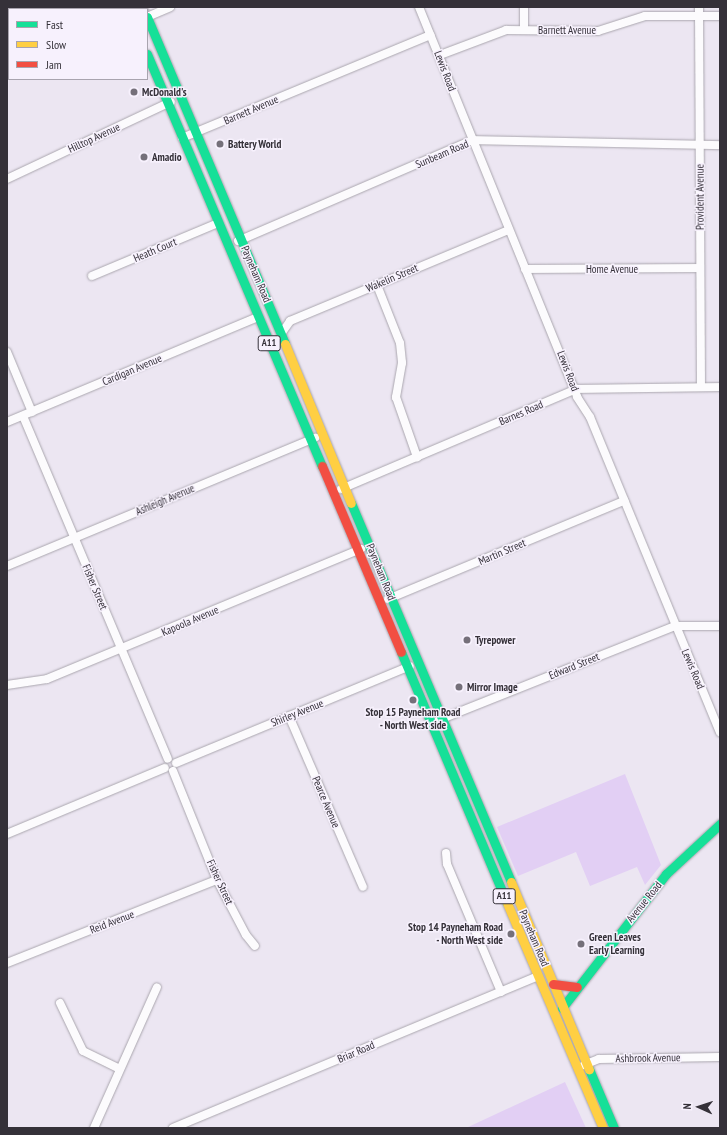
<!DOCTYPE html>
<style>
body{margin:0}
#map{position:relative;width:727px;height:1135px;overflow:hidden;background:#ece6f2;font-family:"PT Sans Narrow",sans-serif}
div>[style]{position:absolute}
.green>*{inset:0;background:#e2cff4}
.roads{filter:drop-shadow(0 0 1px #aaa6ae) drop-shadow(0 0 1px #aaa6ae)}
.street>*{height:8px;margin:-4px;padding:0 4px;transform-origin:4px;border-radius:4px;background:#fcfbfd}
.fast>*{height:9px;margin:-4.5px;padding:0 4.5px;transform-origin:4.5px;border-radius:4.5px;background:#16e098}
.slow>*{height:9px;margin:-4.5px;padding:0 4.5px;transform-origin:4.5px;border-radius:4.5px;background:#ffcf43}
.jam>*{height:9px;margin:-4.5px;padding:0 4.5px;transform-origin:4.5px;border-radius:4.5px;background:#f24e42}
.dots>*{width:11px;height:11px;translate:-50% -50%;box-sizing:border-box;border:2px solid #f7f1fd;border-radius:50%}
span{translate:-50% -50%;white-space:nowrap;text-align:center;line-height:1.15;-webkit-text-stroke:3px #f7f1fd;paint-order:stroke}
.shield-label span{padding:1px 3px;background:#f7f1fd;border:1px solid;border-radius:3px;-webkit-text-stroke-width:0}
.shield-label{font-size:10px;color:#353139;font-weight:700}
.street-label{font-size:11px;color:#353139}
.poi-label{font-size:11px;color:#353139;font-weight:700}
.left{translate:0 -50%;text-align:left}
.right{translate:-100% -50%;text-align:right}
.frame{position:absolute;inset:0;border:8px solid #353139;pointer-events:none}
.legend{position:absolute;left:8px;top:8px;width:140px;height:72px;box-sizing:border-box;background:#f7f1fd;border:1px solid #a9a4af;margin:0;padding:5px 7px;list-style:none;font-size:12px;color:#353139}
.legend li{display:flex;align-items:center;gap:8px;height:20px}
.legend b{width:20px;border:1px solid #a9a4af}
.north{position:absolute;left:679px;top:1087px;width:40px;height:40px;-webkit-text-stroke:3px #f7f1fd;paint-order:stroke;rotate:273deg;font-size:11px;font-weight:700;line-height:16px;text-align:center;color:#353139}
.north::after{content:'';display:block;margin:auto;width:14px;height:18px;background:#353139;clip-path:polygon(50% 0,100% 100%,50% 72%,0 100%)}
</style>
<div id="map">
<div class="green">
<i style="clip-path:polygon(625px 774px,661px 865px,645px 885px,637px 867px,590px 886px,576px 852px,518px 876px,497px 827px)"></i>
<i style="clip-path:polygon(565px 1082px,586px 1128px,466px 1128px)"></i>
</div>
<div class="roads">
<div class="street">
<i style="left:419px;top:7px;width:421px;rotate:67.9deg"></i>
<i style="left:577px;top:397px;width:24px;rotate:57deg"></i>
<i style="left:590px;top:417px;width:341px;rotate:67.6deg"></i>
<i style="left:699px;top:7px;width:380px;rotate:89.7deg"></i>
<i style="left:26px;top:9px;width:4px;rotate:-34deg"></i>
<i style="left:147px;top:17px;width:25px;rotate:-23deg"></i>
<i style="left:7px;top:21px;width:2px;rotate:-27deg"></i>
<i style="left:524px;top:29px;width:22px;rotate:-90deg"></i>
<i style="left:440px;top:55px;width:71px;rotate:-20.7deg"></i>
<i style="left:506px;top:30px;width:92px;rotate:0.6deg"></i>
<i style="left:598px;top:31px;width:49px;rotate:-17.7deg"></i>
<i style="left:645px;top:16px;width:75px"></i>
<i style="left:182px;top:138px;width:269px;rotate:-22.5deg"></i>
<i style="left:7px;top:179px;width:181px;rotate:-25.2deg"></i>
<i style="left:238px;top:241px;width:255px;rotate:-23.3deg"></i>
<i style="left:472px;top:140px;width:248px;rotate:1.2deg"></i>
<i style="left:525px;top:269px;width:175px;rotate:-0.3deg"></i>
<i style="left:92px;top:276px;width:137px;rotate:-22.8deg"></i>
<i style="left:377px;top:285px;width:62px;rotate:68.4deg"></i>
<i style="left:400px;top:343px;width:20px;rotate:84deg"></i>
<i style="left:402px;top:363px;width:35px;rotate:100deg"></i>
<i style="left:396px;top:397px;width:64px;rotate:70.7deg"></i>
<i style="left:281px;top:334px;width:16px;rotate:-55deg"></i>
<i style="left:290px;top:321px;width:237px;rotate:-22.6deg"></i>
<i style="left:7px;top:352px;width:65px;rotate:67.4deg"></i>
<i style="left:23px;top:416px;width:372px;rotate:67.1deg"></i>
<i style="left:7px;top:422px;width:272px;rotate:-22.7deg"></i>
<i style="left:341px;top:489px;width:256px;rotate:-23deg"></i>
<i style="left:577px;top:389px;width:143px;rotate:-0.8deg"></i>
<i style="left:7px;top:566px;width:334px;rotate:-22.6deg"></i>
<i style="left:388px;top:599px;width:256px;rotate:-22.6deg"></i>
<i style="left:7px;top:685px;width:40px;rotate:-8.5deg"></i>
<i style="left:47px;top:679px;width:340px;rotate:-22.5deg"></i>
<i style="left:289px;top:716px;width:186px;rotate:66.6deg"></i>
<i style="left:439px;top:720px;width:254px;rotate:-21.7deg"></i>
<i style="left:675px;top:626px;width:45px"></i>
<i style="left:176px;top:763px;width:253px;rotate:-22.5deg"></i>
<i style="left:173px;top:771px;width:118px;rotate:68deg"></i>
<i style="left:217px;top:880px;width:62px;rotate:62.2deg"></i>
<i style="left:246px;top:935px;width:14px;rotate:51deg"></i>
<i style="left:7px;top:834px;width:171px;rotate:-22.7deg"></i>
<i style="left:446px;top:853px;width:11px;rotate:85deg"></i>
<i style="left:447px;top:864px;width:139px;rotate:67.1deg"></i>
<i style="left:7px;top:963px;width:226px;rotate:-21.6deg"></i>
<i style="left:60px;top:1003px;width:53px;rotate:64.4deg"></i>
<i style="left:83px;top:1051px;width:39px;rotate:26deg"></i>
<i style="left:584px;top:1065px;width:16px;rotate:-22deg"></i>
<i style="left:599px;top:1059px;width:121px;rotate:-0.9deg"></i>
<i style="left:94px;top:1128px;width:154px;rotate:-65.9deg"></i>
<i style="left:173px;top:1128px;width:395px;rotate:-22.6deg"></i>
</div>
<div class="fast">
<i style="left:143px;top:7px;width:2px;rotate:90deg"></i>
<i style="left:147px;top:17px;width:355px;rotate:67.1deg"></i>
<i style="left:147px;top:54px;width:448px;rotate:67deg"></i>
<i style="left:351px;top:503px;width:411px;rotate:67.1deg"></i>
<i style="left:401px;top:652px;width:272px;rotate:67.1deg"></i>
<i style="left:562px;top:1008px;width:170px;rotate:-52.2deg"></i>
<i style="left:666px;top:874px;width:74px;rotate:-42.8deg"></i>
<i style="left:589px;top:1069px;width:64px;rotate:67deg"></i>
</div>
<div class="slow">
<i style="left:285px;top:344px;width:172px;rotate:67.5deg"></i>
<i style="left:511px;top:882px;width:203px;rotate:67.4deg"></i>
<i style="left:507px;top:903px;width:245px;rotate:66.9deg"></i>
</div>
<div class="jam">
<i style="left:127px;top:7px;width:2px;rotate:63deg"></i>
<i style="left:322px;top:466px;width:202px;rotate:67deg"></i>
<i style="left:553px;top:984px;width:24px;rotate:7deg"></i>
</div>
</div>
<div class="dots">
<i style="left:134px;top:92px;background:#75707a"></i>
<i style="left:220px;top:144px;background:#75707a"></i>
<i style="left:144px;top:157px;background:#75707a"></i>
<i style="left:467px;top:640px;background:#75707a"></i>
<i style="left:459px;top:687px;background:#75707a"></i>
<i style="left:413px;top:700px;background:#75707a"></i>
<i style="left:511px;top:934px;background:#75707a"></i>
<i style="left:581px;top:944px;background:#75707a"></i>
</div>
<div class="shield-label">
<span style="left:269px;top:343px">A11</span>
<span style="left:504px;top:896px">A11</span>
</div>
<div class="street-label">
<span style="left:567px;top:30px">Barnett Avenue</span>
<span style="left:445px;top:71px;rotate:69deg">Lewis Road</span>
<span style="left:251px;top:110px;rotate:-23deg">Barnett Avenue</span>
<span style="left:94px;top:138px;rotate:-25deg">Hilltop Avenue</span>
<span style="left:442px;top:154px;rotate:-23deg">Sunbeam Road</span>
<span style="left:700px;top:197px;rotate:-90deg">Provident Avenue</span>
<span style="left:155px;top:250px;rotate:-23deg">Heath Court</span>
<span style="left:612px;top:269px">Home Avenue</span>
<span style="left:256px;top:274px;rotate:67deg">Payneham Road</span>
<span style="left:392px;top:278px;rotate:-23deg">Wakelin Street</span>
<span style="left:132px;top:370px;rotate:-23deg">Cardigan Avenue</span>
<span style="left:568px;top:371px;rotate:69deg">Lewis Road</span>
<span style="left:521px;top:413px;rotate:-23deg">Barnes Road</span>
<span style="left:165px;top:500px;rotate:-23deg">Ashleigh Avenue</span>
<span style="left:502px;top:552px;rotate:-23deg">Martin Street</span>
<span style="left:381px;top:572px;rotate:68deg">Payneham Road</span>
<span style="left:95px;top:587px;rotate:67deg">Fisher Street</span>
<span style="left:190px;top:621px;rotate:-23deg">Kapoola Avenue</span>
<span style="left:574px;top:666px;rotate:-22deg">Edward Street</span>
<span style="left:693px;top:669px;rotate:67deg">Lewis Road</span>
<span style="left:297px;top:713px;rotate:-22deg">Shirley Avenue</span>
<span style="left:326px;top:802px;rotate:67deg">Pearce Avenue</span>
<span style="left:220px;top:882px;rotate:65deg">Fisher Street</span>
<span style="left:644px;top:902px;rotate:-51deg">Avenue Road</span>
<span style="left:112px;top:922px;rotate:-21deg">Reid Avenue</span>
<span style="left:534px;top:938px;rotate:67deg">Payneham Road</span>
<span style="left:356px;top:1052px;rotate:-23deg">Briar Road</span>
<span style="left:648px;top:1058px;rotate:-1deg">Ashbrook Avenue</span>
</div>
<div class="poi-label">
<span class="left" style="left:142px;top:92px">McDonald's</span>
<span class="left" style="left:228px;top:144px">Battery World</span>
<span class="left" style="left:152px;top:157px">Amadio</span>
<span class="left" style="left:475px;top:640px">Tyrepower</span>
<span class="left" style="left:467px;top:687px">Mirror Image</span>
<span style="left:413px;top:719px">Stop 15 Payneham Road<br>- North West side</span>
<span class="right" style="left:503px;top:934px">Stop 14 Payneham Road<br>- North West side</span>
<span class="left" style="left:589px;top:944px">Green Leaves<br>Early Learning</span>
</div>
<div class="frame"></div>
<ul class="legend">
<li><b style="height:5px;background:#16e098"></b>Fast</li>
<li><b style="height:5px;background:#ffcf43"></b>Slow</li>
<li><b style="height:5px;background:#f24e42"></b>Jam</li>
</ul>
<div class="north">N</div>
</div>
